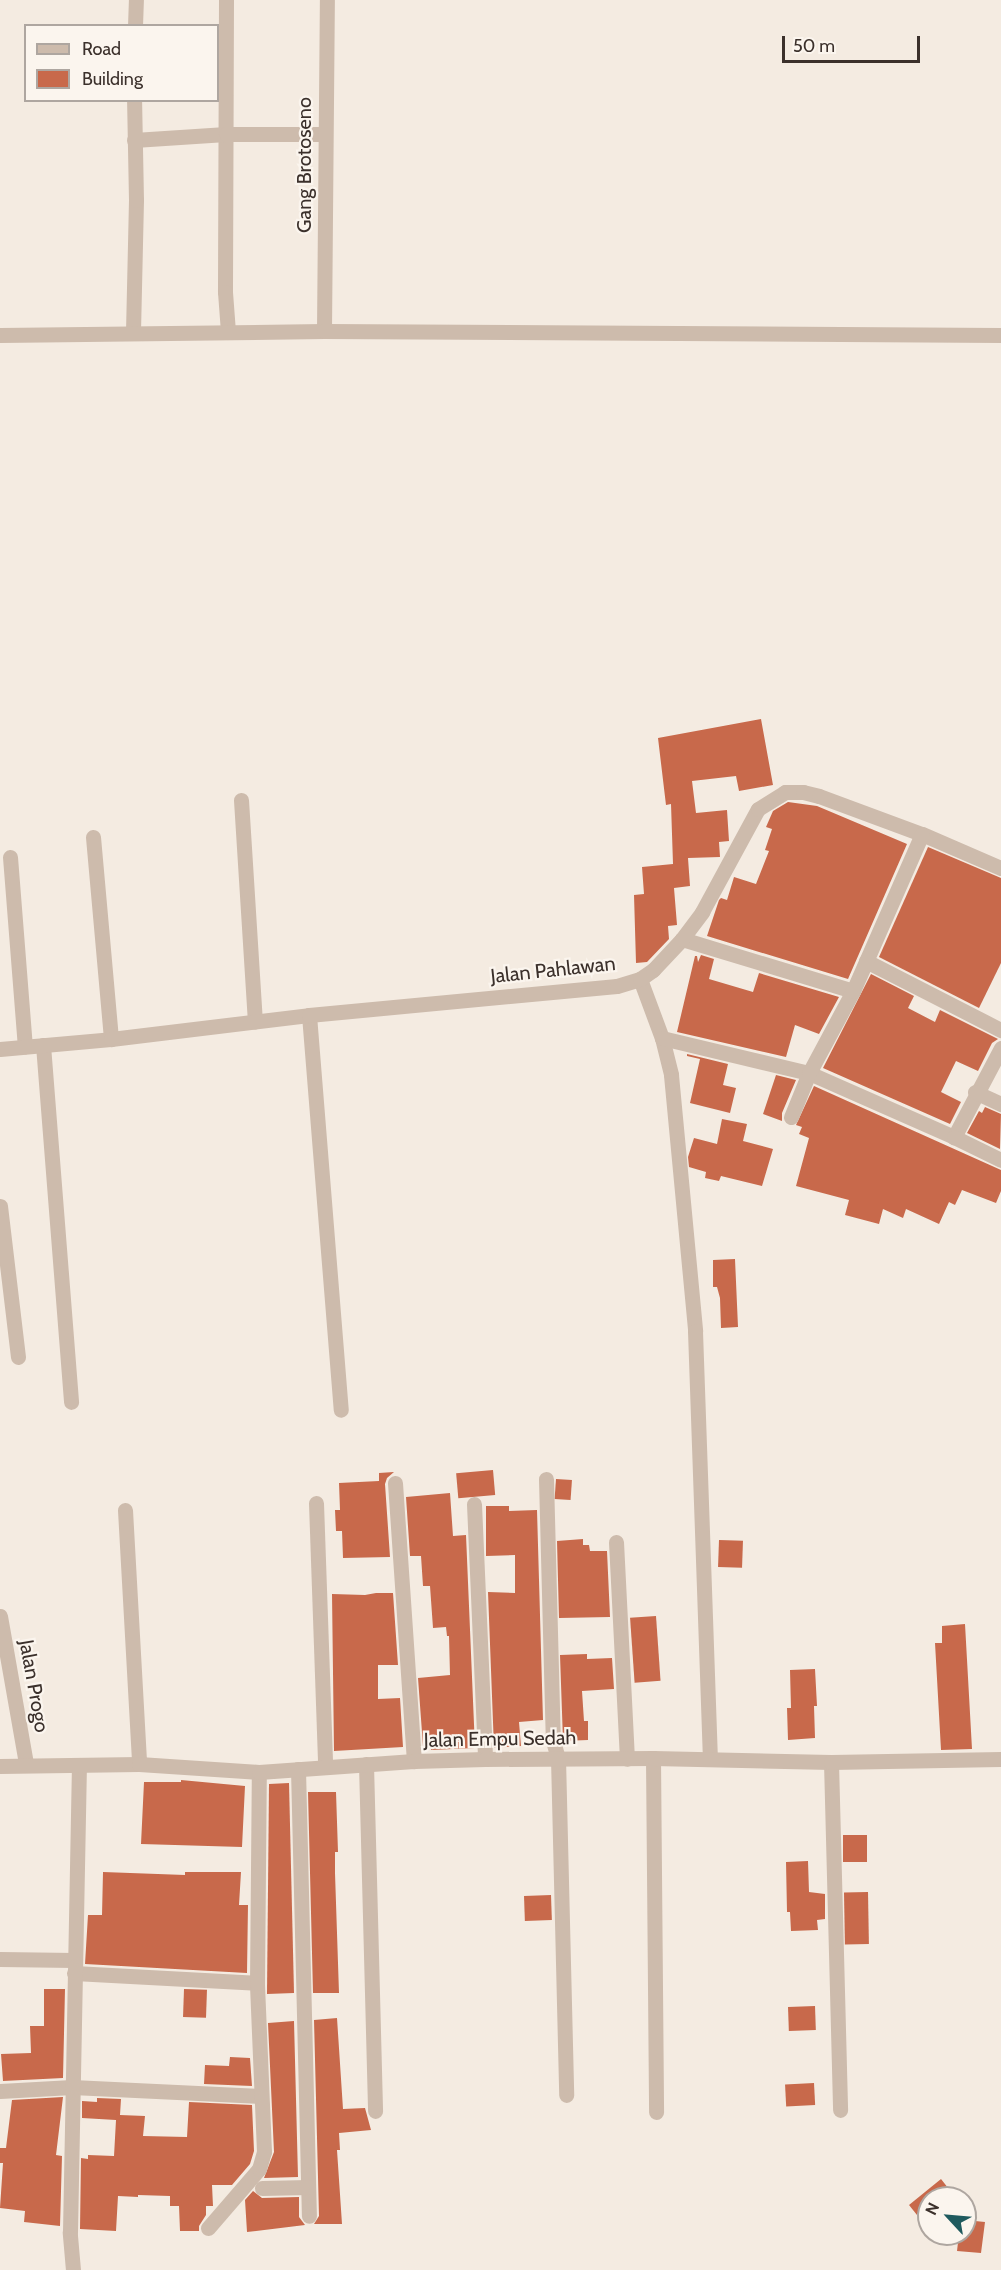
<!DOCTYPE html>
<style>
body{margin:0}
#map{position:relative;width:1001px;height:2270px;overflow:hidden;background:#f4ebe1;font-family:Cabin,sans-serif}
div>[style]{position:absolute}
.building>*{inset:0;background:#c8694b;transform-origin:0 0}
.minor>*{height:15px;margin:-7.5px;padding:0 7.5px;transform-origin:7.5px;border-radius:7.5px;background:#cdbbac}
.tertiary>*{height:15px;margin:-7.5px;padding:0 7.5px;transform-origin:7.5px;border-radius:7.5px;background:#cdbbac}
span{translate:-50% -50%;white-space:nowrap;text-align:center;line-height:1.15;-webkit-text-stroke:4.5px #fbf5ee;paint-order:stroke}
.street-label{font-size:20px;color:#3b302b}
.legend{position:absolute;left:24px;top:24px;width:195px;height:78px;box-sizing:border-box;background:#fbf5ee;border:2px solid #aea6a0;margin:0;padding:8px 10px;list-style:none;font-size:18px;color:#3b302b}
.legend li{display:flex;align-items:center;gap:12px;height:30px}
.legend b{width:30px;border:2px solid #aea6a0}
.north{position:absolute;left:917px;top:2186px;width:60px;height:60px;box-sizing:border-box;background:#fbf5ee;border:2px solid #aea6a0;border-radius:50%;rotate:296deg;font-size:16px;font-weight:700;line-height:24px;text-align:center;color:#3b302b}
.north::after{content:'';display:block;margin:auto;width:21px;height:27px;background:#1f5a5e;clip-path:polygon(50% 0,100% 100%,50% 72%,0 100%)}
.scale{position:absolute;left:782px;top:36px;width:138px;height:27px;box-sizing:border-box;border:3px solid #3b302b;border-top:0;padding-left:8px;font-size:18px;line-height:21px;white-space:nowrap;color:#3b302b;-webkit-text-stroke:4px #fbf5ee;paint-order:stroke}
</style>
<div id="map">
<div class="building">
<i style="clip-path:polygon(761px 719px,773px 785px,739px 791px,736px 776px,692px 781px,696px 813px,727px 810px,729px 841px,719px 842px,720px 857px,688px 858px,690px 886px,674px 888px,677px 925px,668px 926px,669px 939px,647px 962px,636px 963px,634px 895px,644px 894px,642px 867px,673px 864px,671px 804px,666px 805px,658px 738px)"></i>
<i style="clip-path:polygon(788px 802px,817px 806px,907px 844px,848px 979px,707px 936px,719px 900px,721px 898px,727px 900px,734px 877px,756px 884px,769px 851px,765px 850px,772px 829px,766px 827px,773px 811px)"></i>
<i style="clip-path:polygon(928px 847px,1001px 878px,1001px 963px,979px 1008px,879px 957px)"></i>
<i style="clip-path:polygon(701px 955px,714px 959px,709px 979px,753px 992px,759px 973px,839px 997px,819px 1034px,795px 1025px,786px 1057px,677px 1032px,695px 956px,697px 956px,698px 962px)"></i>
<i style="clip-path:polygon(871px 974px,914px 996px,908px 1008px,935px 1022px,940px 1010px,998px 1039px,992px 1043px,978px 1071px,956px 1061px,941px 1092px,961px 1102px,950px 1124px,823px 1068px)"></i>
<i style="clip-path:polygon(687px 1054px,728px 1064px,723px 1085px,736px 1088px,730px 1113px,690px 1103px,700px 1059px,687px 1056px)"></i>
<i style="clip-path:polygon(776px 1075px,796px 1080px,782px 1113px,782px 1121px,763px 1114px)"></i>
<i style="clip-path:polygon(814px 1086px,1001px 1170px,1001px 1191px,996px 1203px,962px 1190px,955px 1205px,949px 1202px,939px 1224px,906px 1209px,903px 1218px,883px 1209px,879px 1224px,845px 1215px,849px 1200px,796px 1186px,809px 1138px,799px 1134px,802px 1127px,796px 1125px)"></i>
<i style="clip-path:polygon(985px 1107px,1001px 1114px,1000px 1149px,967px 1133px,979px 1111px,982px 1113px)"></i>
<i style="clip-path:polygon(722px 1119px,747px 1124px,743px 1141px,773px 1149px,762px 1186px,721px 1176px,719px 1181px,705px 1178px,706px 1172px,689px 1167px,688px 1157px,694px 1138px,717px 1144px)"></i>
<i style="clip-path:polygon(735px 1259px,738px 1327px,721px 1328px,720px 1298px,717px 1287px,713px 1287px,713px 1260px)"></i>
<i style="left:493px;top:1470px;width:25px;height:37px;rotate:85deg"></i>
<i style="clip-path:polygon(394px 1472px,387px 1478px,385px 1484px,390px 1557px,343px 1558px,342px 1531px,336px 1531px,335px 1510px,340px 1510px,339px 1483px,379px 1481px,379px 1473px)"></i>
<i style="left:556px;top:1479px;width:16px;height:20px;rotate:4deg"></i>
<i style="clip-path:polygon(450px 1493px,453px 1536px,466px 1535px,475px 1748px,431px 1750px,431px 1746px,423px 1746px,418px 1678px,450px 1675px,449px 1636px,447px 1636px,446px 1627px,433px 1628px,430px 1586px,423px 1586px,421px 1556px,410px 1556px,406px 1497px)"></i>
<i style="clip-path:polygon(486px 1506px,509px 1506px,509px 1511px,537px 1510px,543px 1720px,519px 1722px,521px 1746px,494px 1748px,488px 1592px,515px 1593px,515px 1555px,486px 1556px)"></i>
<i style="clip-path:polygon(583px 1539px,583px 1545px,589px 1545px,590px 1551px,607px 1551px,610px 1617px,559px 1618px,557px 1541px)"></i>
<i style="left:719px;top:1540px;width:24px;height:27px;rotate:2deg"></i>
<i style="clip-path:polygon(376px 1593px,393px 1593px,398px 1665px,378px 1665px,378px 1699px,400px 1698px,403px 1747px,334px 1751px,332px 1594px,365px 1595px)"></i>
<i style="left:656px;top:1616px;width:65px;height:26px;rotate:86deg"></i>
<i style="clip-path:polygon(965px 1624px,972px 1749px,941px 1750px,935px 1643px,942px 1643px,942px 1626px)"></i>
<i style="clip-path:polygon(587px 1654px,587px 1659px,612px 1658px,614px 1689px,582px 1691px,584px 1721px,588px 1721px,588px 1740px,563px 1741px,560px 1655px)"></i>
<i style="clip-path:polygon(815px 1669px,817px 1706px,814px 1706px,815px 1738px,788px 1740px,787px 1708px,791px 1708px,790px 1670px)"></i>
<i style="clip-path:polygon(181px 1780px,245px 1786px,242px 1847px,141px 1844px,144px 1782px,181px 1782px)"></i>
<i style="clip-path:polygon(289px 1783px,294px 1993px,267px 1994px,269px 1784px)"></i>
<i style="clip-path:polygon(308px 1792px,336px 1792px,338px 1852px,335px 1852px,335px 1873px,339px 1993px,313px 1993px)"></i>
<i style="left:867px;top:1835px;width:27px;height:24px;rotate:90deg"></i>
<i style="clip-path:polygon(808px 1861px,809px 1892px,825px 1894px,825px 1919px,817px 1920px,818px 1930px,791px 1931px,790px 1912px,787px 1912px,786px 1862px)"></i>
<i style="clip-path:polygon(103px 1872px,185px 1875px,185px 1872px,241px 1872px,239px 1905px,248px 1905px,247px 1973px,85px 1964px,88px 1915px,102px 1915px)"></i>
<i style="left:868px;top:1892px;width:52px;height:24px;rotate:89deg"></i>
<i style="left:551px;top:1895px;width:25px;height:27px;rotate:88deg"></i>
<i style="clip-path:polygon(44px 1989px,65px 1989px,63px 2078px,3px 2081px,1px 2054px,31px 2053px,30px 2026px,44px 2026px)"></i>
<i style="left:184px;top:1989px;width:23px;height:28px;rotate:2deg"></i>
<i style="left:815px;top:2006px;width:24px;height:27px;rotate:88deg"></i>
<i style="clip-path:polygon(337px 2018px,343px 2109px,365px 2108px,371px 2130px,339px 2133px,340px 2150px,337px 2150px,342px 2224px,314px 2224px,319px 2216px,314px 2020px)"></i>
<i style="clip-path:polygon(294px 2021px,298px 2177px,264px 2178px,274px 2152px,268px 2023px)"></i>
<i style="clip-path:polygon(230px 2057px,250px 2058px,252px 2086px,204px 2084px,205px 2065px,229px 2066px)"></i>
<i style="left:814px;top:2083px;width:22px;height:29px;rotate:87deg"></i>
<i style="clip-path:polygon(63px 2097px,56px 2155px,62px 2156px,60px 2226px,24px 2222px,25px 2211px,0 2208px,3px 2163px,0 2163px,0 2148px,6px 2148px,12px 2100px)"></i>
<i style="clip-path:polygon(97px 2098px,121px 2099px,120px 2115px,145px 2116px,143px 2136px,187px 2137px,189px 2102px,252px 2105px,254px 2151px,250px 2164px,232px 2185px,212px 2185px,213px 2206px,206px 2206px,206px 2215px,199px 2226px,199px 2231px,180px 2231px,179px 2206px,170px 2206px,170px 2196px,138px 2195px,138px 2197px,118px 2196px,116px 2231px,80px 2229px,81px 2158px,88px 2159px,88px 2155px,114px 2156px,116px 2120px,82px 2118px,82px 2101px,97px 2102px)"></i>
<i style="clip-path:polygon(941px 2179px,956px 2198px,929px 2198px,929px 2230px,909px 2205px)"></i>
<i style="clip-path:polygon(253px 2191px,262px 2198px,299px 2197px,299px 2217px,305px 2225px,247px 2232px,245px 2200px)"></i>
<i style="clip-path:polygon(965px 2220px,985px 2222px,981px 2253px,957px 2251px,959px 2234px,965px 2234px)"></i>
</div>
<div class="minor">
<i style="left:226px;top:0;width:292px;rotate:90.2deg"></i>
<i style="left:225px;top:292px;width:40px;rotate:85.7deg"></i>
<i style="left:135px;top:26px;width:26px;rotate:-88deg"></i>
<i style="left:134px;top:140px;width:92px;rotate:-3.7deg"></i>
<i style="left:226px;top:134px;width:98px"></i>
<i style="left:324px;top:331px;width:331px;rotate:-89.5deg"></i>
<i style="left:133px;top:332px;width:132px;rotate:-88.7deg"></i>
<i style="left:136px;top:200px;width:100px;rotate:-91.1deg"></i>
<i style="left:0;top:335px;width:324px;rotate:-0.7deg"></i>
<i style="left:324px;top:331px;width:677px;rotate:0.34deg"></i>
<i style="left:241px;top:800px;width:222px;rotate:86.4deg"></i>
<i style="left:93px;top:837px;width:203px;rotate:84.9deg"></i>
<i style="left:10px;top:857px;width:190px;rotate:85.5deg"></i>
<i style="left:682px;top:939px;width:179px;rotate:16.9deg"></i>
<i style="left:866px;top:961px;width:152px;rotate:27.1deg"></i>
<i style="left:640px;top:979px;width:63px;rotate:69.6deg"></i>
<i style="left:662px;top:1038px;width:38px;rotate:76deg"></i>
<i style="left:671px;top:1075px;width:257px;rotate:84.6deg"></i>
<i style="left:695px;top:1331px;width:428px;rotate:88deg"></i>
<i style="left:309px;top:1015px;width:396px;rotate:85.4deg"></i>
<i style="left:662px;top:1038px;width:151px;rotate:13.4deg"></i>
<i style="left:809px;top:1073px;width:158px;rotate:23.8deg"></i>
<i style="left:43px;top:1045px;width:358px;rotate:85.5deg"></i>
<i style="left:1001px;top:1048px;width:101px;rotate:117.8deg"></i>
<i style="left:954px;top:1137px;width:52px;rotate:26.1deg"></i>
<i style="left:0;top:1049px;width:111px;rotate:-5.1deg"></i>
<i style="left:111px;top:1039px;width:199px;rotate:-6.9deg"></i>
<i style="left:309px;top:1015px;width:309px;rotate:-5.4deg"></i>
<i style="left:617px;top:986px;width:24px;rotate:-17deg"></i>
<i style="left:640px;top:979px;width:16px;rotate:-35deg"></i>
<i style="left:653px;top:970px;width:42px;rotate:-46.9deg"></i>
<i style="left:682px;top:939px;width:34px;rotate:-53deg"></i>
<i style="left:702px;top:912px;width:117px;rotate:-61.5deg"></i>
<i style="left:758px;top:809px;width:32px;rotate:-32deg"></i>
<i style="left:785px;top:792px;width:18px"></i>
<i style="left:803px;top:792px;width:16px;rotate:14deg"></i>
<i style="left:819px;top:796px;width:110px;rotate:20.3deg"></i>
<i style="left:922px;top:834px;width:86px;rotate:23.3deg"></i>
<i style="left:975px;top:1092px;width:29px;rotate:25deg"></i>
<i style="left:791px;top:1117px;width:48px;rotate:-67.8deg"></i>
<i style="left:809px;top:1073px;width:93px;rotate:-61.8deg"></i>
<i style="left:853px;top:991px;width:171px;rotate:-66.3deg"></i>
<i style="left:0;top:1206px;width:152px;rotate:83.2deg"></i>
<i style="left:546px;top:1479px;width:262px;rotate:88.5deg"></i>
<i style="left:553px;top:1741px;width:18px;rotate:74deg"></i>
<i style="left:558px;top:1758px;width:337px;rotate:88.6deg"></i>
<i style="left:395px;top:1483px;width:279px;rotate:86.1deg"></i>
<i style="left:316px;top:1503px;width:263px;rotate:88deg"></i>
<i style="left:474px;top:1504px;width:255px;rotate:87.5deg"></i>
<i style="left:125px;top:1510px;width:254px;rotate:86.8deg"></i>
<i style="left:616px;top:1542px;width:217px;rotate:87.1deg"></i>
<i style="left:653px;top:1758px;width:354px;rotate:89.5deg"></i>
<i style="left:831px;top:1762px;width:348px;rotate:88.5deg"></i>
<i style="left:366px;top:1764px;width:347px;rotate:88.5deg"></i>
<i style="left:298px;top:1769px;width:447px;rotate:88.6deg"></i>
<i style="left:0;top:1959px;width:74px;rotate:0.8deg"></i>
<i style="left:74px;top:1973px;width:183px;rotate:3.1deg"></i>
<i style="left:0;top:2091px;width:72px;rotate:-3.2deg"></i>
<i style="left:72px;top:2087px;width:188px;rotate:2.7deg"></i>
<i style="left:262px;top:2188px;width:46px;rotate:-1.2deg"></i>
<i style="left:208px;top:2228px;width:78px;rotate:-49.2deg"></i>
<i style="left:259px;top:2169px;width:18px;rotate:-74deg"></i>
<i style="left:264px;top:2152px;width:169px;rotate:-92.4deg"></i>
<i style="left:257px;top:1983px;width:211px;rotate:-89.5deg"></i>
<i style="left:73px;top:2270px;width:38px;rotate:-95deg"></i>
<i style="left:70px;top:2232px;width:466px;rotate:-88.9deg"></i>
</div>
<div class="tertiary">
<i style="left:0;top:1616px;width:150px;rotate:80deg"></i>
<i style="left:0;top:1766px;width:139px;rotate:-0.8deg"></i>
<i style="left:139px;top:1764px;width:120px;rotate:3.8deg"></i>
<i style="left:259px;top:1772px;width:155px;rotate:-4.1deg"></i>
<i style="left:414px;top:1761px;width:71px;rotate:-1.6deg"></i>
<i style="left:485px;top:1759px;width:168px;rotate:-0.3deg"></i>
<i style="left:653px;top:1758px;width:178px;rotate:1.3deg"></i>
<i style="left:831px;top:1762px;width:170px;rotate:-1deg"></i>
</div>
<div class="street-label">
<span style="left:304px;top:165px;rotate:-90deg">Gang Brotoseno</span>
<span style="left:553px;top:970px;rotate:-6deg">Jalan Pahlawan</span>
<span style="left:34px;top:1686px;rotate:80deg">Jalan Progo</span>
<span style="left:500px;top:1739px;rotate:-1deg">Jalan Empu Sedah</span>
</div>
<ul class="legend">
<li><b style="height:8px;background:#cdbbac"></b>Road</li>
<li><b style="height:16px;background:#c8694b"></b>Building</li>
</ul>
<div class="north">N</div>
<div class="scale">50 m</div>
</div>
